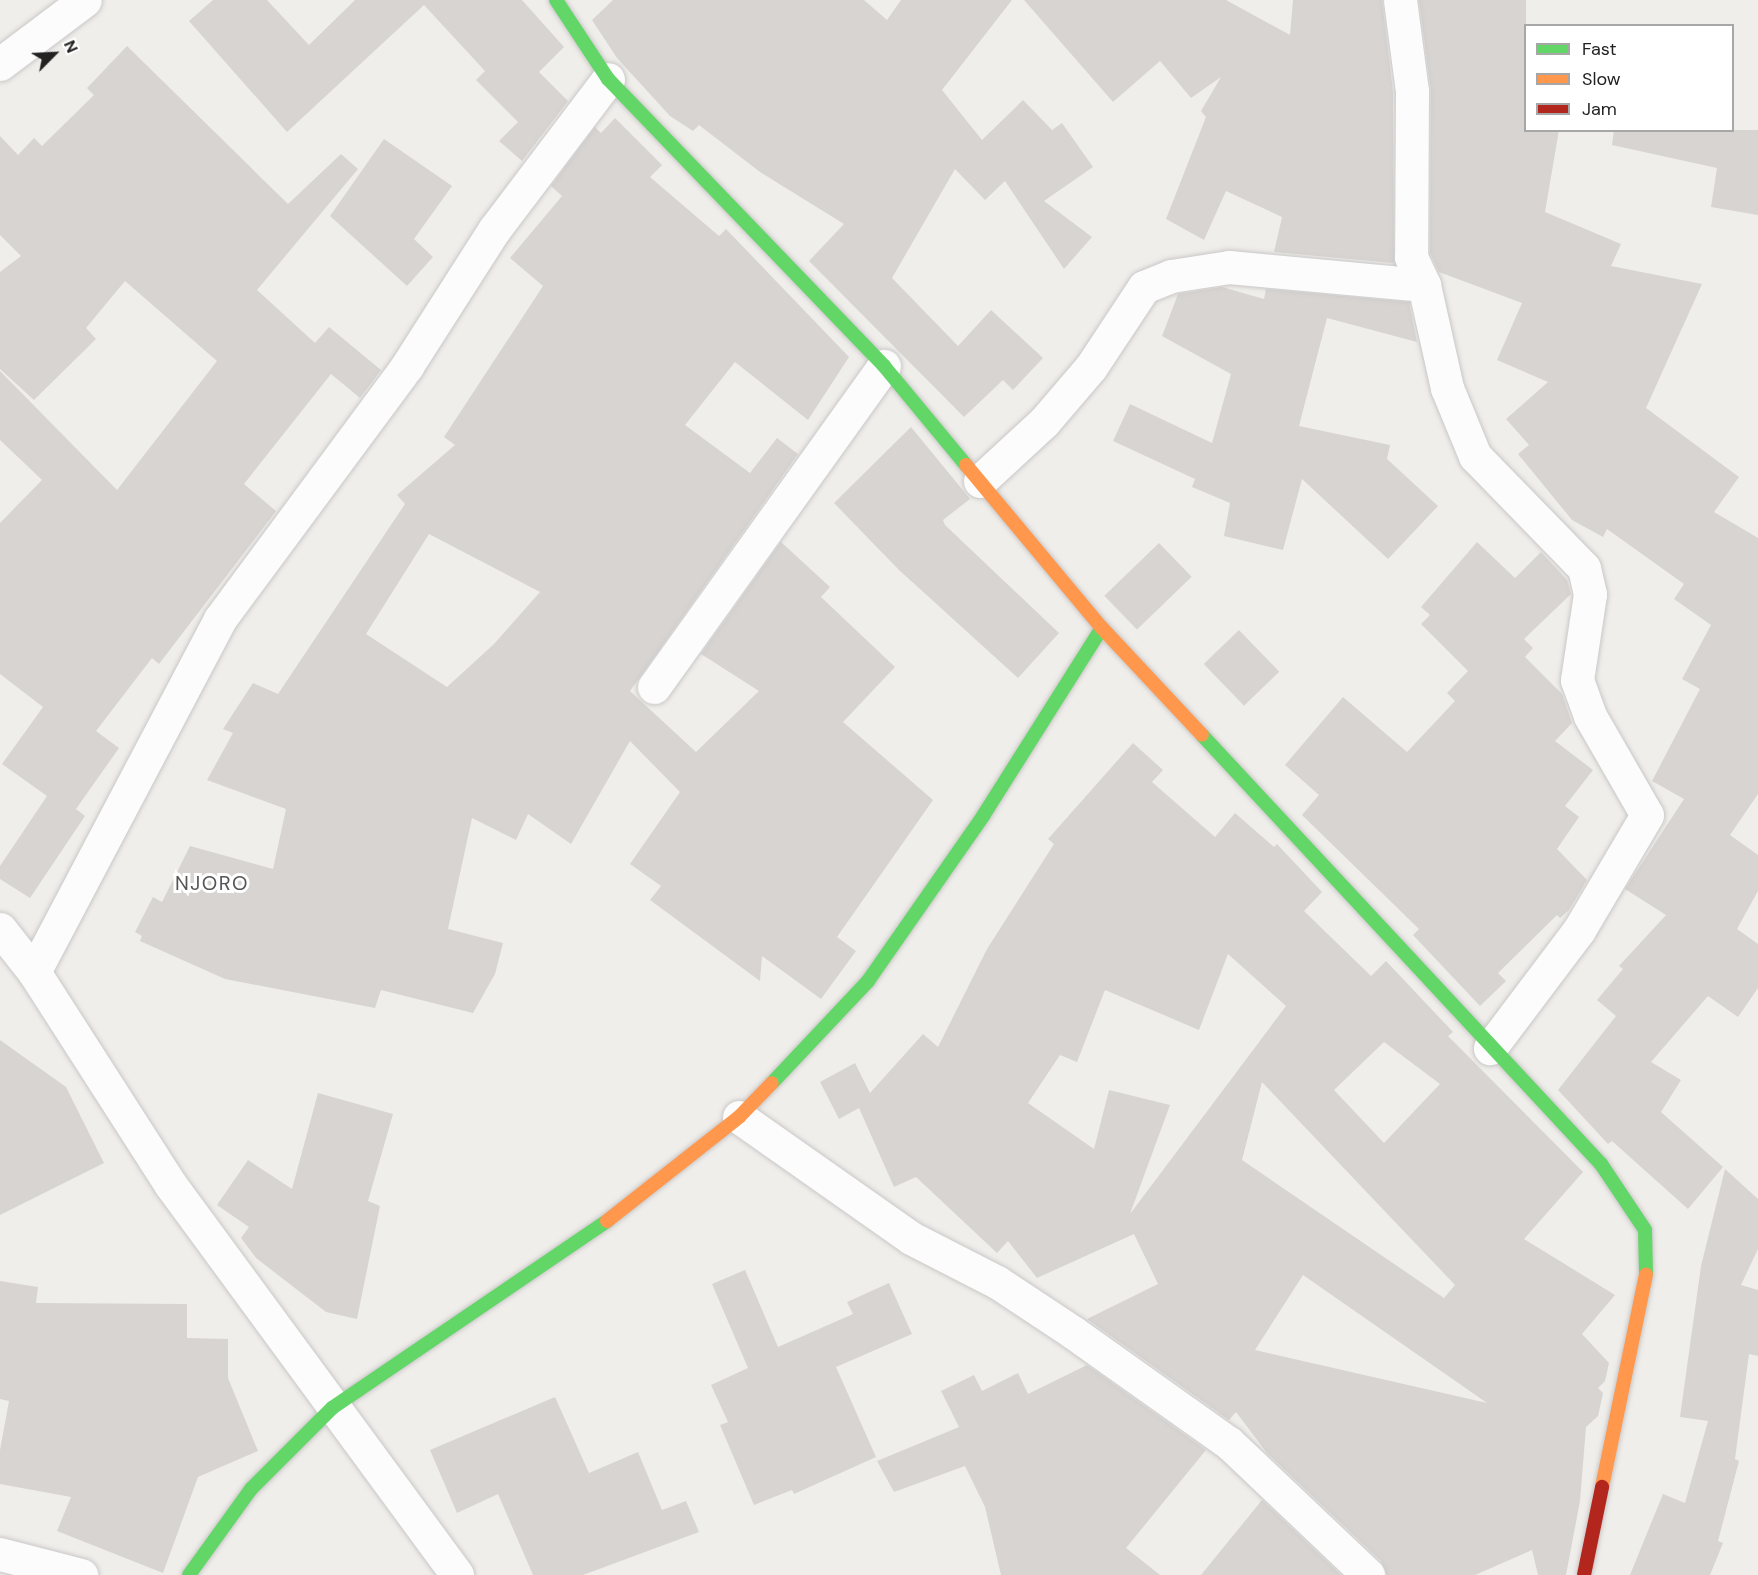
<!DOCTYPE html>
<style>
body{margin:0}
#map{position:relative;width:1758px;height:1575px;overflow:hidden;background:#f0eeeb;font-family:"DM Sans",sans-serif}
div>[style]{position:absolute}
.building>*{inset:0;background:#d7d4d2;transform-origin:0 0}
.roads{filter:drop-shadow(0 0 2px #c9c8c7) drop-shadow(0 0 2px #c9c8c7)}
.street>*{height:33px;margin:-16.5px;padding:0 16.5px;transform-origin:16.5px;border-radius:16.5px;background:#fdfcfc}
.fast>*{height:14px;margin:-7px;padding:0 7px;transform-origin:7px;border-radius:7px;background:#63d668}
.slow>*{height:14px;margin:-7px;padding:0 7px;transform-origin:7px;border-radius:7px;background:#ff974d}
.jam>*{height:14px;margin:-7px;padding:0 7px;transform-origin:7px;border-radius:7px;background:#b3261e}
span{translate:-50% -50%;white-space:nowrap;text-align:center;line-height:1.15;-webkit-text-stroke:6px #fff;paint-order:stroke}
.quarter-label{font-size:20px;color:#555;letter-spacing:1.5px}
.legend{position:absolute;left:1524px;top:24px;width:210px;height:108px;box-sizing:border-box;background:#fff;border:2px solid #a7a7a7;margin:0;padding:8px 10px;list-style:none;font-size:18px;color:#222}
.legend li{display:flex;align-items:center;gap:12px;height:30px}
.legend b{width:30px;border:2px solid #a7a7a7}
.north{position:absolute;left:24px;top:24px;width:60px;height:60px;-webkit-text-stroke:4px #fff;paint-order:stroke;rotate:66deg;font-size:16px;font-weight:700;line-height:24px;text-align:center;color:#222}
.north::after{content:'';display:block;margin:auto;width:21px;height:27px;background:#222;clip-path:polygon(50% 0,100% 100%,50% 72%,0 100%)}
</style>
<div id="map">
<div class="building">
<i style="clip-path:polygon(213px 0,267px 0,309px 45px,355px 0,522px 0,564px 47px,539px 72px,568px 101px,522px 161px,499px 141px,518px 122px,476px 80px,485px 71px,424px 5px,287px 132px,189px 21px)"></i>
<i style="clip-path:polygon(613px 0,864px 0,887px 20px,901px 0,1012px 0,942px 90px,982px 140px,1023px 100px,1052px 130px,1062px 123px,1093px 167px,1044px 201px,1092px 237px,1064px 269px,1005px 181px,985px 200px,955px 169px,892px 278px,958px 346px,991px 310px,1043px 358px,1013px 390px,1003px 380px,964px 417px,809px 261px,844px 224px,760px 172px,699px 125px,693px 131px,670px 116px,617px 58px,592px 20px)"></i>
<i style="clip-path:polygon(1024px 0,1226px 0,1290px 35px,1293px 0,1382px 0,1393px 92px,1394px 263px,1274px 252px,1282px 217px,1226px 191px,1204px 240px,1166px 219px,1206px 117px,1201px 111px,1221px 77px,1191px 98px,1160px 61px,1113px 102px)"></i>
<i style="clip-path:polygon(1419px 0,1526px 0,1526px 130px,1559px 130px,1545px 212px,1621px 244px,1611px 266px,1702px 284px,1646px 408px,1739px 477px,1714px 512px,1758px 538px,1758px 794px,1730px 835px,1758px 855px,1758px 891px,1737px 929px,1758px 944px,1758px 988px,1738px 1017px,1708px 996px,1651px 1062px,1681px 1080px,1661px 1112px,1723px 1167px,1688px 1209px,1612px 1141px,1608px 1144px,1558px 1090px,1616px 1016px,1597px 1000px,1623px 969px,1619px 966px,1666px 915px,1625px 889px,1684px 799px,1652px 781px,1700px 689px,1682px 679px,1711px 625px,1674px 599px,1684px 584px,1607px 529px,1603px 537px,1572px 520px,1518px 454px,1529px 445px,1506px 419px,1548px 382px,1497px 360px,1522px 303px,1439px 272px,1430px 253px,1431px 91px)"></i>
<i style="clip-path:polygon(127px 46px,288px 204px,341px 154px,358px 169px,257px 290px,315px 343px,329px 327px,381px 370px,360px 398px,331px 374px,244px 484px,276px 511px,159px 664px,152px 658px,96px 731px,119px 748px,76px 809px,85px 816px,30px 898px,0 879px,0 866px,47px 796px,2px 764px,43px 707px,0 674px,0 523px,42px 480px,0 440px,0 371px,117px 490px,217px 361px,125px 281px,86px 328px,96px 339px,34px 400px,0 369px,0 272px,21px 256px,0 235px,0 136px,18px 155px,34px 138px,42px 146px,94px 95px,87px 88px)"></i>
<i style="clip-path:polygon(evenodd,615px 118px,662px 165px,650px 177px,719px 236px,726px 229px,849px 357px,808px 420px,735px 362px,685px 425px,750px 473px,777px 438px,798px 454px,630px 691px,696px 752px,759px 691px,701px 654px,781px 542px,830px 587px,821px 597px,895px 667px,843px 722px,933px 800px,837px 937px,856px 951px,821px 999px,762px 956px,760px 981px,650px 900px,661px 886px,630px 864px,680px 792px,630px 741px,571px 844px,528px 814px,516px 840px,472px 818px,448px 929px,503px 943px,495px 974px,473px 1013px,381px 990px,375px 1008px,225px 979px,140px 941px,142px 936px,135px 932px,153px 897px,162px 902px,190px 846px,273px 869px,286px 809px,207px 780px,233px 733px,223px 729px,253px 683px,278px 694px,405px 504px,397px 495px,455px 445px,444px 437px,543px 286px,510px 258px,562px 196px,551px 186px,595px 127px,601px 133px,615px 118px,429px 534px,540px 592px,494px 644px,447px 687px,366px 634px,429px 534px)"></i>
<i style="clip-path:polygon(1614px 130px,1758px 130px,1758px 215px,1711px 207px,1717px 168px,1612px 145px)"></i>
<i style="clip-path:polygon(384px 139px,452px 186px,414px 239px,433px 257px,407px 286px,330px 216px)"></i>
<i style="clip-path:polygon(1222px 287px,1264px 299px,1266px 289px,1409px 302px,1417px 342px,1327px 318px,1299px 426px,1390px 445px,1387px 459px,1438px 506px,1388px 559px,1302px 479px,1283px 550px,1224px 536px,1230px 503px,1192px 487px,1195px 479px,1113px 441px,1130px 404px,1212px 443px,1231px 374px,1162px 336px,1178px 294px)"></i>
<i style="clip-path:polygon(911px 427px,970px 499px,943px 520px,945px 525px,1059px 633px,1018px 678px,899px 570px,834px 503px)"></i>
<i style="clip-path:polygon(1477px 542px,1515px 578px,1541px 552px,1567px 580px,1571px 594px,1524px 639px,1533px 648px,1525px 657px,1562px 694px,1572px 723px,1555px 741px,1593px 770px,1565px 806px,1579px 817px,1557px 849px,1587px 880px,1569px 910px,1560px 918px,1557px 915px,1498px 973px,1506px 981px,1480px 1006px,1413px 935px,1419px 929px,1302px 815px,1319px 795px,1285px 765px,1343px 697px,1407px 752px,1455px 701px,1447px 693px,1468px 671px,1421px 624px,1430px 615px,1421px 607px)"></i>
<i style="left:1159px;top:543px;width:47px;height:76px;rotate:46deg"></i>
<i style="left:1239px;top:630px;width:58px;height:49px;rotate:46deg"></i>
<i style="clip-path:polygon(evenodd,1133px 743px,1163px 770px,1152px 782px,1215px 837px,1235px 813px,1274px 847px,1277px 844px,1322px 892px,1304px 911px,1371px 976px,1386px 961px,1453px 1032px,1448px 1036px,1583px 1172px,1524px 1239px,1615px 1295px,1582px 1334px,1609px 1363px,1605px 1381px,1598px 1388px,1603px 1393px,1598px 1416px,1586px 1427px,1580px 1501px,1566px 1575px,1538px 1575px,1532px 1550px,1475px 1575px,1386px 1575px,1381px 1561px,1267px 1453px,1236px 1412px,1229px 1420px,1087px 1319px,1158px 1284px,1134px 1234px,1037px 1278px,1008px 1241px,997px 1253px,916px 1177px,894px 1187px,859px 1108px,839px 1119px,820px 1082px,855px 1063px,870px 1093px,923px 1034px,938px 1047px,987px 949px,1054px 844px,1048px 839px,1133px 743px,1228px 954px,1286px 1006px,1130px 1214px,1170px 1105px,1109px 1090px,1094px 1149px,1028px 1103px,1060px 1055px,1077px 1062px,1105px 990px,1199px 1030px,1228px 954px,1133px 743px,1384px 1042px,1440px 1084px,1384px 1143px,1334px 1090px,1384px 1042px,1133px 743px,1262px 1082px,1455px 1285px,1444px 1298px,1242px 1160px,1262px 1082px,1133px 743px,1303px 1275px,1487px 1403px,1255px 1350px,1303px 1275px)"></i>
<i style="clip-path:polygon(0 1040px,66px 1087px,104px 1163px,0 1215px)"></i>
<i style="clip-path:polygon(318px 1093px,393px 1114px,368px 1201px,380px 1206px,357px 1319px,326px 1312px,256px 1258px,241px 1238px,249px 1227px,217px 1205px,248px 1160px,292px 1189px)"></i>
<i style="clip-path:polygon(1725px 1169px,1758px 1199px,1758px 1249px,1741px 1285px,1758px 1290px,1758px 1356px,1749px 1354px,1735px 1459px,1739px 1461px,1718px 1541px,1723px 1543px,1710px 1575px,1630px 1575px,1663px 1494px,1685px 1503px,1708px 1421px,1680px 1417px,1701px 1266px)"></i>
<i style="clip-path:polygon(745px 1270px,778px 1347px,853px 1314px,847px 1302px,889px 1283px,912px 1334px,836px 1367px,876px 1457px,794px 1494px,792px 1490px,754px 1505px,720px 1425px,728px 1422px,711px 1385px,748px 1368px,712px 1284px)"></i>
<i style="clip-path:polygon(0 1281px,38px 1287px,36px 1303px,187px 1304px,187px 1338px,228px 1339px,228px 1378px,258px 1451px,198px 1477px,163px 1573px,57px 1531px,71px 1497px,0 1484px,0 1450px,9px 1401px,0 1399px)"></i>
<i style="clip-path:polygon(1087px 1365px,1206px 1450px,1126px 1548px,1160px 1575px,1001px 1575px,985px 1507px,965px 1466px,894px 1492px,877px 1461px,959px 1427px,941px 1391px,974px 1375px,982px 1391px,1018px 1373px,1028px 1394px)"></i>
<i style="clip-path:polygon(555px 1397px,589px 1473px,638px 1452px,662px 1510px,686px 1501px,699px 1532px,583px 1575px,533px 1575px,498px 1494px,457px 1513px,430px 1450px)"></i>
<i style="clip-path:polygon(1262px 1500px,1341px 1575px,1201px 1575px)"></i>
</div>
<div class="roads">
<div class="street">
<i style="left:1400px;top:0;width:92px;rotate:82.5deg"></i>
<i style="left:1412px;top:91px;width:166px;rotate:90.3deg"></i>
<i style="left:1411px;top:257px;width:31px;rotate:65deg"></i>
<i style="left:1424px;top:285px;width:106px;rotate:77.4deg"></i>
<i style="left:1447px;top:388px;width:74px;rotate:67.6deg"></i>
<i style="left:1475px;top:456px;width:156px;rotate:45.8deg"></i>
<i style="left:1584px;top:568px;width:27px;rotate:77deg"></i>
<i style="left:1590px;top:594px;width:87px;rotate:98.6deg"></i>
<i style="left:1577px;top:680px;width:38px;rotate:70deg"></i>
<i style="left:1590px;top:716px;width:114px;rotate:60.1deg"></i>
<i style="left:1647px;top:815px;width:134px;rotate:120.6deg"></i>
<i style="left:1579px;top:930px;width:148px;rotate:127deg"></i>
<i style="left:0;top:64px;width:106px;rotate:-37deg"></i>
<i style="left:980px;top:481px;width:87px;rotate:-42.7deg"></i>
<i style="left:1044px;top:422px;width:72px;rotate:-49.5deg"></i>
<i style="left:1091px;top:367px;width:96px;rotate:-56.5deg"></i>
<i style="left:1144px;top:287px;width:29px;rotate:-22deg"></i>
<i style="left:1171px;top:276px;width:59px;rotate:-8.8deg"></i>
<i style="left:1229px;top:267px;width:196px;rotate:5.3deg"></i>
<i style="left:654px;top:687px;width:395px;rotate:-54.4deg"></i>
<i style="left:0;top:929px;width:55px;rotate:51.7deg"></i>
<i style="left:34px;top:972px;width:252px;rotate:57.3deg"></i>
<i style="left:170px;top:1184px;width:485px;rotate:53.7deg"></i>
<i style="left:34px;top:972px;width:399px;rotate:-62.2deg"></i>
<i style="left:220px;top:619px;width:315px;rotate:-53.5deg"></i>
<i style="left:407px;top:366px;width:161px;rotate:-57.4deg"></i>
<i style="left:494px;top:230px;width:189px;rotate:-52.9deg"></i>
<i style="left:739px;top:1117px;width:210px;rotate:35.1deg"></i>
<i style="left:911px;top:1238px;width:97px;rotate:27.1deg"></i>
<i style="left:997px;top:1282px;width:92px;rotate:33.5deg"></i>
<i style="left:1074px;top:1333px;width:190px;rotate:35.4deg"></i>
<i style="left:1229px;top:1443px;width:192px;rotate:43.5deg"></i>
<i style="left:0;top:1554px;width:84px;rotate:14.5deg"></i>
</div>
<div class="fast">
<i style="left:556px;top:0;width:95px;rotate:56.6deg"></i>
<i style="left:608px;top:79px;width:398px;rotate:46.1deg"></i>
<i style="left:884px;top:366px;width:129px;rotate:50.4deg"></i>
<i style="left:1202px;top:735px;width:586px;rotate:47.08deg"></i>
<i style="left:1601px;top:1164px;width:79px;rotate:56.3deg"></i>
<i style="left:1645px;top:1230px;width:44px;rotate:88.7deg"></i>
<i style="left:772px;top:1083px;width:140px;rotate:-46.7deg"></i>
<i style="left:868px;top:981px;width:201px;rotate:-55.1deg"></i>
<i style="left:983px;top:816px;width:222px;rotate:-57.7deg"></i>
<i style="left:189px;top:1575px;width:106px;rotate:-54.2deg"></i>
<i style="left:251px;top:1489px;width:115px;rotate:-45deg"></i>
<i style="left:332px;top:1408px;width:333px;rotate:-34.2deg"></i>
</div>
<div class="slow">
<i style="left:966px;top:465px;width:212px;rotate:50.2deg"></i>
<i style="left:1102px;top:628px;width:146px;rotate:46.9deg"></i>
<i style="left:607px;top:1221px;width:168px;rotate:-38.2deg"></i>
<i style="left:739px;top:1117px;width:47px;rotate:-45.9deg"></i>
<i style="left:1602px;top:1487px;width:217px;rotate:-78.3deg"></i>
</div>
<div class="jam">
<i style="left:1584px;top:1575px;width:90px;rotate:-78.4deg"></i>
</div>
</div>
<div class="quarter-label">
<span style="left:212px;top:883px">NJORO</span>
</div>
<ul class="legend">
<li><b style="height:8px;background:#63d668"></b>Fast</li>
<li><b style="height:8px;background:#ff974d"></b>Slow</li>
<li><b style="height:8px;background:#b3261e"></b>Jam</li>
</ul>
<div class="north">N</div>
</div>
